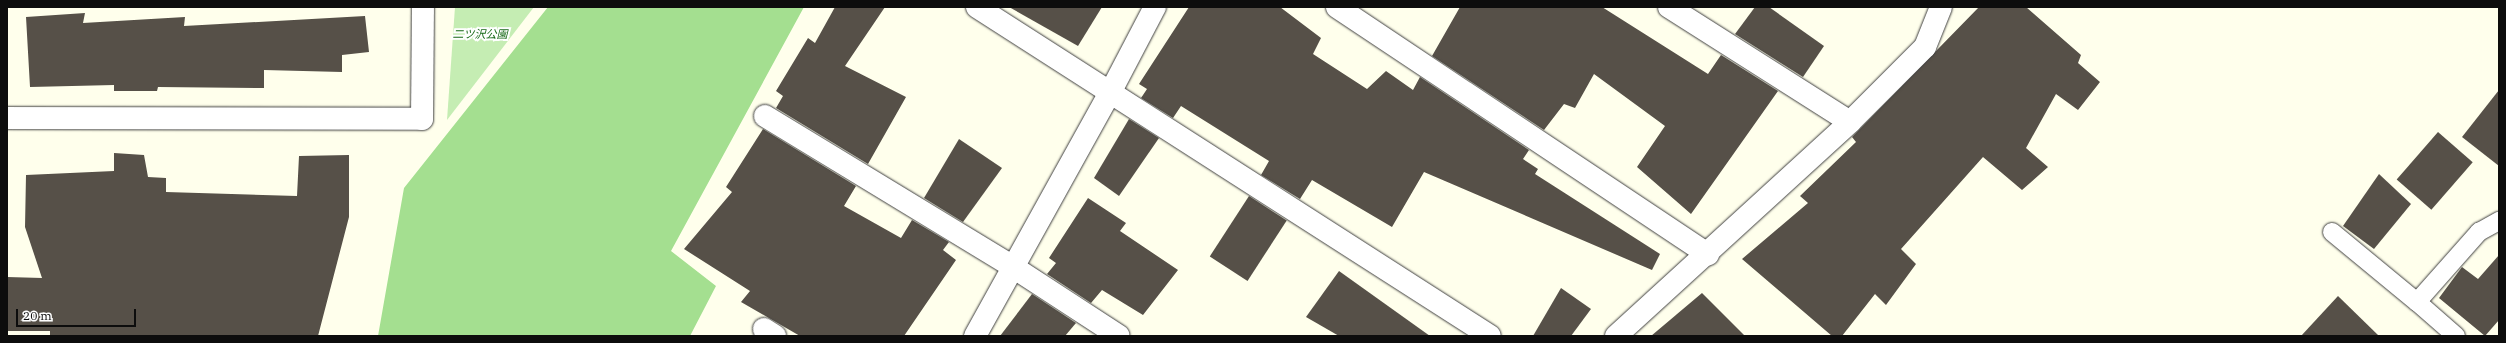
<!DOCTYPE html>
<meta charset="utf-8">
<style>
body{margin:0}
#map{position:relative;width:2506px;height:343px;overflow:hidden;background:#ffffec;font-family:"IBM Plex Serif","Noto Sans JP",serif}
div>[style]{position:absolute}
.green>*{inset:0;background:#c5edb3}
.forest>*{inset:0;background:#a4df90}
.building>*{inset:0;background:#565048;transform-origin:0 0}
.roads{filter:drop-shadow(0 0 1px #404040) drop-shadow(0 0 1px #404040)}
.lane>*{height:18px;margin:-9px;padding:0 9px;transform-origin:9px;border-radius:9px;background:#fff}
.street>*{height:22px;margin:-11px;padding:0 11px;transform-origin:11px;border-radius:11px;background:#fff}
span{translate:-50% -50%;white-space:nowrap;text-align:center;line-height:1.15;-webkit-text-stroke:4px #fff;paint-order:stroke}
.park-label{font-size:11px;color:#186a18;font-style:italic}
.frame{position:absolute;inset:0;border:8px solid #0d0d0d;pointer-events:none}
.scale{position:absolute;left:16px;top:309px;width:120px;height:18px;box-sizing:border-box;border:2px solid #0d0d0d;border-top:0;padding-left:5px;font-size:12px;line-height:14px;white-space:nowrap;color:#0d0d0d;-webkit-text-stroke:3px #fff;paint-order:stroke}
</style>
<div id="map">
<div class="green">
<i style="clip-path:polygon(455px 7px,534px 7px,447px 120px)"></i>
</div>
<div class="forest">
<i style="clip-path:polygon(548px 7px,804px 7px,671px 251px,716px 286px,690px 336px,378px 336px,404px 188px)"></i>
</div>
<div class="building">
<i style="clip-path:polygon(835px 7px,885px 7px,845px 66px,906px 97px,868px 164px,776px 108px,783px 96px,776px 91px,808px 38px,815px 43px)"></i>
<i style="clip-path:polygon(1009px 7px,1102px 7px,1078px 46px)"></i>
<i style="clip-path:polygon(1189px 7px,1280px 7px,1321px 38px,1313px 54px,1367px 89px,1386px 71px,1413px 90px,1420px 77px,1529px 150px,1523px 159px,1538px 169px,1535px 174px,1660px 254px,1652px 270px,1424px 172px,1392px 227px,1312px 180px,1300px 199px,1261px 175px,1269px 161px,1181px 106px,1173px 118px,1141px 98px,1147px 89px,1139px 84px)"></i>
<i style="clip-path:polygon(1460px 7px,1602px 7px,1708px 74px,1721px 55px,1778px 91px,1691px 214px,1637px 167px,1665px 126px,1594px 74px,1575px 108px,1564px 104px,1544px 130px,1432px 56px)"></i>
<i style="clip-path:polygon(1755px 7px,1769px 7px,1824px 46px,1803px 77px,1735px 34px)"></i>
<i style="clip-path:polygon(1979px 7px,2026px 7px,2081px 55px,2078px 63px,2100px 82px,2078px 110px,2056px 94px,2026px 148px,2048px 167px,2022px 190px,1983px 157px,1901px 249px,1916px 264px,1886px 305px,1875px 294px,1842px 336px,1832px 336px,1742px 259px,1808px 203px,1800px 196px,1856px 142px,1852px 137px)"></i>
<i style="clip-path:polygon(85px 13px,83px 23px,185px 17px,184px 26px,365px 16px,369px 52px,342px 55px,342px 72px,264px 70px,264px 88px,158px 87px,157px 91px,114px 91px,114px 85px,30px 87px,26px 17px)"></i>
<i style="clip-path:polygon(2499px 90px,2499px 166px,2462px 137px)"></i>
<i style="clip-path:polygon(1129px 119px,1159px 138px,1119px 196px,1094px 178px)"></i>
<i style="clip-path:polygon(763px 129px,856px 186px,844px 206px,901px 238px,912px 220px,949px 242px,943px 250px,956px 260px,904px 336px,800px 336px,741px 302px,750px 291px,684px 249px,732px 192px,726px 187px)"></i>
<i style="left:2438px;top:132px;width:46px;height:63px;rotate:41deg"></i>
<i style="clip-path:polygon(959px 139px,1002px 168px,963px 222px,924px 198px)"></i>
<i style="clip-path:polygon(114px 153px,144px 155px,148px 177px,166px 178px,166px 192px,297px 196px,299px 156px,349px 155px,349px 217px,318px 336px,50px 336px,50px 331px,7px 331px,7px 277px,42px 278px,25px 227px,26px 175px,114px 171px)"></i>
<i style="clip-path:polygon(2379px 174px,2411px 204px,2374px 249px,2343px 226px)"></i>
<i style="left:1249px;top:196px;width:45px;height:72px;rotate:33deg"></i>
<i style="clip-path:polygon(1088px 198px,1126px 223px,1120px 231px,1178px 270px,1143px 315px,1102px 290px,1091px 303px,1047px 274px,1056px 263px,1049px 258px)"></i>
<i style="clip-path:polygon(2499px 255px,2499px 320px,2485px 336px,2439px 298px,2462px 267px,2478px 279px)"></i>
<i style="clip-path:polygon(1339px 271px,1430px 336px,1339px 336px,1306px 317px)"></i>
<i style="clip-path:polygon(1561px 288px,1591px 309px,1571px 336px,1533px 336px)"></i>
<i style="clip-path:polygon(1702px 293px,1745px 336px,1651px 336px)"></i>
<i style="clip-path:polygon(1032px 294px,1076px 323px,1065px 336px,1000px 336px)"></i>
<i style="clip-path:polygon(2338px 296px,2379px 336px,2301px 336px)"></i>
</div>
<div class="roads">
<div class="lane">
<i style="left:2332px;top:232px;width:110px;rotate:39.5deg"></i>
<i style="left:2456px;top:336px;width:52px;rotate:-138.9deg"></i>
<i style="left:2417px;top:302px;width:94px;rotate:-48.5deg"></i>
<i style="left:2479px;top:232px;width:23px;rotate:-29deg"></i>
</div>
<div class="street">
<i style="left:977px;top:7px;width:609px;rotate:32.67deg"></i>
<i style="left:1337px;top:7px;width:446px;rotate:33.7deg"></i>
<i style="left:1669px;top:7px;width:214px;rotate:32.4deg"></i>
<i style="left:765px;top:116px;width:290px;rotate:31.3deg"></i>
<i style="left:1013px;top:267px;width:126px;rotate:33.1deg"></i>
<i style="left:7px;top:118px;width:415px;rotate:0.1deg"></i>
<i style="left:422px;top:119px;width:112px;rotate:-89.5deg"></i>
<i style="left:764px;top:329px;width:13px;rotate:32deg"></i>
<i style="left:975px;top:336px;width:280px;rotate:-61deg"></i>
<i style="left:1111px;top:91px;width:95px;rotate:-62.4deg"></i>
<i style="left:1616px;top:336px;width:317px;rotate:-42.4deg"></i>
<i style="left:1850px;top:122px;width:106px;rotate:-45deg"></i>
<i style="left:1925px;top:47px;width:43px;rotate:-68.2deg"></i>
</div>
</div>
<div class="park-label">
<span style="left:480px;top:34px">二ツ沢公園</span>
</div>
<div class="frame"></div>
<div class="scale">20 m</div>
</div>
